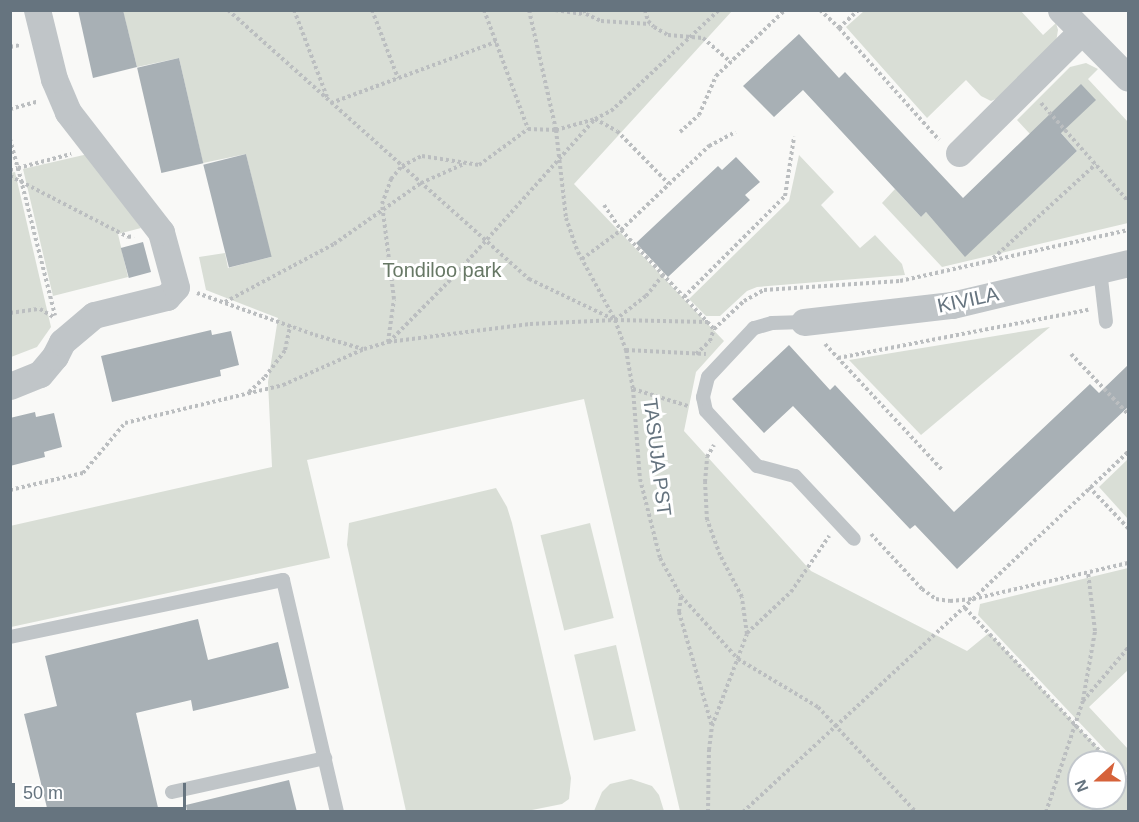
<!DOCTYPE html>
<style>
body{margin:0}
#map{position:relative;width:1139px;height:822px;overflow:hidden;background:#f9f9f7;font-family:Arial,sans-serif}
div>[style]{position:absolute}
.green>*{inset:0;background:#d9ded6;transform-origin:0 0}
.building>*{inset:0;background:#a8b0b5;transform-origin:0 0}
.path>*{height:4px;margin-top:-2px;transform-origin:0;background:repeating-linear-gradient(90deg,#bbbec0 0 3px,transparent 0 6px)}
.lane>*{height:14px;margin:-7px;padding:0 7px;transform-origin:7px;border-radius:7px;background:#c0c5c8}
.street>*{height:27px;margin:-13.5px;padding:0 13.5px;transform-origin:13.5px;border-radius:13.5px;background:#c0c5c8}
span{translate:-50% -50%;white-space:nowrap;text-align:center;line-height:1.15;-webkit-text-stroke:6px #fff;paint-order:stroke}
.park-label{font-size:20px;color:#677865}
.street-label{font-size:20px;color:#66747f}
.frame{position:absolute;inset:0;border:12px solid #66747f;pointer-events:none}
.north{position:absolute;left:1067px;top:750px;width:60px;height:60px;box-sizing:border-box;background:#fff;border:2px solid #c2c7cc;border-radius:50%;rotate:249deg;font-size:16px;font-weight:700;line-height:24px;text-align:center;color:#66747f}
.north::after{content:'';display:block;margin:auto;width:21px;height:27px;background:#d6623a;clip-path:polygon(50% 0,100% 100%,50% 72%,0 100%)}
.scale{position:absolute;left:12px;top:783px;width:174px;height:27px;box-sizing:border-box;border:3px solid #66747f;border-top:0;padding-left:8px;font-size:18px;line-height:21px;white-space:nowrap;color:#66747f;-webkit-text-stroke:4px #fff;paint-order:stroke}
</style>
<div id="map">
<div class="green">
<i style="clip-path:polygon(1020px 10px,1043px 35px,1056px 23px,1058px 30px,1056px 42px,1001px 97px,991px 101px,981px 96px,966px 80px,927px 118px,846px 27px,864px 11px)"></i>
<i style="clip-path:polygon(123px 11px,732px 11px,574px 184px,724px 341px,696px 372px,684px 431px,811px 571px,967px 651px,989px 633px,1111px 762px,1079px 762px,1079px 798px,1115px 798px,1115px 767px,1128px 781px,1128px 811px,680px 811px,584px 399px,307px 460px,330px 558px,11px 627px,10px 526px,272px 467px,268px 382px,278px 318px,206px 290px,199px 257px,225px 253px,228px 268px,271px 257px,246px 154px,203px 163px,179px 58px,137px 67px)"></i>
<i style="clip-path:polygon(1086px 63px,1098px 69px,1088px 79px,1128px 122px,1128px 223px,942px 267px,882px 203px,895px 189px,921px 217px,926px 212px,965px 256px,1077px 151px,1048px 118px,1030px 134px,1017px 120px,1070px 67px)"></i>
<i style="clip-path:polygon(88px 154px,141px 228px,118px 234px,128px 277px,53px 296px,23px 169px)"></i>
<i style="clip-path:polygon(799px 155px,834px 192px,821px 205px,860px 248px,875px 235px,902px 264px,905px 275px,757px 287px,747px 291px,720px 316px,706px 316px,689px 299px,789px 201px)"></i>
<i style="clip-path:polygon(15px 172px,51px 327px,37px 347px,11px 357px,10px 173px)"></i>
<i style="clip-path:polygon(1050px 327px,921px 435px,849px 360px)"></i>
<i style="clip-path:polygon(1128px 459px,1128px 519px,1099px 487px)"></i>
<i style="clip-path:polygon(496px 488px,507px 507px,512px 523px,571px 778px,569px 799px,562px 804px,527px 811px,406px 811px,347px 545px,349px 523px)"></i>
<i style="left:590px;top:523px;width:98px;height:51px;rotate:76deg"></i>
<i style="clip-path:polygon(1128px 568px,1128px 670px,1089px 707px,1128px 749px,1128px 774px,978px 615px,980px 604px)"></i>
<i style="left:616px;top:645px;width:88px;height:43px;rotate:77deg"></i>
<i style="clip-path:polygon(631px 779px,652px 786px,659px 795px,664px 811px,594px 811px,602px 792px,610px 784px)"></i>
</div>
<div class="building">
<i style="clip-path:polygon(78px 10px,123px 10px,137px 67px,93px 78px)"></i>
<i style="clip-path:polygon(799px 34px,839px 78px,845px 72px,963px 198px,1081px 84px,1096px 100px,1061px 133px,1077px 151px,965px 257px,926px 212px,921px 217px,803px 90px,774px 117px,743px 86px)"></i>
<i style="left:179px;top:58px;width:108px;height:43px;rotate:77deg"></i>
<i style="left:246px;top:154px;width:106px;height:44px;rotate:76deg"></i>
<i style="clip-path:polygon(736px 157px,760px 182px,745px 195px,750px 200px,668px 277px,636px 243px,718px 166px,722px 170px)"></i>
<i style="left:143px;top:242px;width:31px;height:23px;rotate:75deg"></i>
<i style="clip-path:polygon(211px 330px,212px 335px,231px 331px,239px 365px,220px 370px,221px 376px,112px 402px,101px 356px)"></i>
<i style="clip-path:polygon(789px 345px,830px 390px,835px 385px,954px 512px,1090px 384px,1099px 393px,1128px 365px,1128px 407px,957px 569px,915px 525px,910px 529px,793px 406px,764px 433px,732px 399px)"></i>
<i style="clip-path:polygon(35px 412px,36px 417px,54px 413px,62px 447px,44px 452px,45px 457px,10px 466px,10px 418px)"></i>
<i style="clip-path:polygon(198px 619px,208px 660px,278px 642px,289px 688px,193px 711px,191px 700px,136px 713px,159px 812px,48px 812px,24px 714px,57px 706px,45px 656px)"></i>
<i style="clip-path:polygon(289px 780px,297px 812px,187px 812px,186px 805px)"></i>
</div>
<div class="path">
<i style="left:228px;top:10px;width:404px;rotate:41.8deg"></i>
<i style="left:529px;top:279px;width:93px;rotate:25.5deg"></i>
<i style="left:294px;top:10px;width:93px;rotate:69.2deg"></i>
<i style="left:372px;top:10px;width:73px;rotate:69.1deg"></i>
<i style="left:484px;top:10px;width:127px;rotate:69.7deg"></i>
<i style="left:529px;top:10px;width:123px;rotate:77.3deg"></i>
<i style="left:556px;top:130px;width:89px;rotate:83.5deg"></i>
<i style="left:566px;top:218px;width:36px;rotate:71deg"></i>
<i style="left:578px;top:252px;width:77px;rotate:61.4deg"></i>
<i style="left:615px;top:320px;width:32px;rotate:70deg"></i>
<i style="left:626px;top:350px;width:40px;rotate:80deg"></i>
<i style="left:633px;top:389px;width:90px;rotate:85.6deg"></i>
<i style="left:640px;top:479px;width:81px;rotate:75.8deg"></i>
<i style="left:660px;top:558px;width:43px;rotate:61.1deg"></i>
<i style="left:681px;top:596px;width:85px;rotate:47.9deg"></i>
<i style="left:738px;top:659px;width:93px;rotate:31deg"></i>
<i style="left:818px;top:707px;width:144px;rotate:47deg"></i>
<i style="left:555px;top:10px;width:30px;rotate:8deg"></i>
<i style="left:584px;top:10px;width:4px;rotate:63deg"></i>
<i style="left:586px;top:14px;width:17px;rotate:25deg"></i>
<i style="left:601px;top:21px;width:49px;rotate:3.5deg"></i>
<i style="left:645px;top:10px;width:11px;rotate:75deg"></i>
<i style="left:648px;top:21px;width:8px;rotate:45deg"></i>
<i style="left:654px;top:27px;width:16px;rotate:30deg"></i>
<i style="left:668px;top:35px;width:35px;rotate:5deg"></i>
<i style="left:703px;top:38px;width:37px;rotate:41deg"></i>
<i style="left:820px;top:10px;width:26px;rotate:43deg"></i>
<i style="left:839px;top:28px;width:26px;rotate:-43deg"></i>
<i style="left:839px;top:28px;width:150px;rotate:48.2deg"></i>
<i style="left:10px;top:47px;width:10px;rotate:-11deg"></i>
<i style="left:331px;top:103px;width:176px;rotate:-20.3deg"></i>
<i style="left:1041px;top:103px;width:131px;rotate:48.4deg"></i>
<i style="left:10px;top:109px;width:28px;rotate:-15deg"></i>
<i style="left:680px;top:132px;width:25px;rotate:-42deg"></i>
<i style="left:699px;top:115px;width:43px;rotate:-66.4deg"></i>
<i style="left:716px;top:76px;width:95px;rotate:-43.7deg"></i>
<i style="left:10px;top:139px;width:30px;rotate:75deg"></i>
<i style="left:18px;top:168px;width:55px;rotate:-14.8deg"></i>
<i style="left:10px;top:170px;width:8px;rotate:-14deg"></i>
<i style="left:18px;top:168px;width:152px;rotate:75.9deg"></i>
<i style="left:10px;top:176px;width:133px;rotate:27.3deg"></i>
<i style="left:128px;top:237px;width:6px;rotate:-9deg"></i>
<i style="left:604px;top:205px;width:30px;rotate:56deg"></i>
<i style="left:621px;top:230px;width:136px;rotate:46.8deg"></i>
<i style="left:582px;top:259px;width:49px;rotate:-36.6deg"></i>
<i style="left:621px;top:230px;width:122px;rotate:-43.7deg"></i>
<i style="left:709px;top:146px;width:30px;rotate:-28deg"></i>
<i style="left:989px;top:262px;width:145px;rotate:-42.5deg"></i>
<i style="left:197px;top:293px;width:125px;rotate:19.6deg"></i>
<i style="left:315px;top:335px;width:50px;rotate:16.3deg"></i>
<i style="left:684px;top:297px;width:143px;rotate:-45deg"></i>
<i style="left:785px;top:196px;width:60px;rotate:-81.3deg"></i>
<i style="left:225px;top:302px;width:123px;rotate:-28deg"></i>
<i style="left:334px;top:244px;width:106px;rotate:-35deg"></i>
<i style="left:421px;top:183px;width:49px;rotate:-24deg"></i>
<i style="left:10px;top:313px;width:30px;rotate:-8deg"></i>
<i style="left:40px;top:309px;width:17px;rotate:31deg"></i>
<i style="left:615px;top:320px;width:39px;rotate:-38deg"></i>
<i style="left:646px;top:296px;width:28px;rotate:-51deg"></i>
<i style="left:388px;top:342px;width:43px;rotate:-82.1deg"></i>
<i style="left:394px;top:299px;width:96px;rotate:-97.2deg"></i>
<i style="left:382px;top:204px;width:27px;rotate:-70deg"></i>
<i style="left:391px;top:179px;width:17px;rotate:-50deg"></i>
<i style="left:402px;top:166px;width:22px;rotate:-27deg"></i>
<i style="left:422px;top:156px;width:58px;rotate:9deg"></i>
<i style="left:479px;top:165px;width:61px;rotate:-36.3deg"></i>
<i style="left:528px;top:129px;width:28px;rotate:2deg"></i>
<i style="left:556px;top:130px;width:41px;rotate:-15.8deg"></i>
<i style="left:595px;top:119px;width:18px;rotate:-27deg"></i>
<i style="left:611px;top:111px;width:148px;rotate:-43.1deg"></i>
<i style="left:389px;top:342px;width:94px;rotate:-45.4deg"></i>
<i style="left:455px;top:275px;width:210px;rotate:-48.1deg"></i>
<i style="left:595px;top:119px;width:25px;rotate:29deg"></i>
<i style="left:617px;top:131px;width:74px;rotate:45.5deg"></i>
<i style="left:825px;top:344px;width:173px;rotate:47.1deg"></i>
<i style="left:626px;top:350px;width:80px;rotate:2.9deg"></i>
<i style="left:696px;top:354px;width:19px;rotate:-43deg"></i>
<i style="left:710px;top:341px;width:13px;rotate:-72deg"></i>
<i style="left:714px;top:329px;width:41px;rotate:-43deg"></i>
<i style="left:744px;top:301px;width:23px;rotate:-29deg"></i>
<i style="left:764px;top:290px;width:136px;rotate:-3.8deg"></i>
<i style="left:900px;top:281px;width:234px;rotate:-12.6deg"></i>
<i style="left:1071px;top:354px;width:83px;rotate:46.5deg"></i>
<i style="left:838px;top:358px;width:255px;rotate:-10.9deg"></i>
<i style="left:633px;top:389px;width:58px;rotate:17.2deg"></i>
<i style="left:249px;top:392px;width:22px;rotate:-43deg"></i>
<i style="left:265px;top:377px;width:34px;rotate:-53deg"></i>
<i style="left:285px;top:350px;width:25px;rotate:-78deg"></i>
<i style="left:1089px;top:487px;width:57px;rotate:46.4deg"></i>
<i style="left:10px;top:490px;width:75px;rotate:-13.1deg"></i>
<i style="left:83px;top:473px;width:65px;rotate:-50deg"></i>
<i style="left:125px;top:423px;width:163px;rotate:-13.5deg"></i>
<i style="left:283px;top:385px;width:89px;rotate:-24deg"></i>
<i style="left:364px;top:349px;width:25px;rotate:-16deg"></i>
<i style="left:388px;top:342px;width:143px;rotate:-7.2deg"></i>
<i style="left:530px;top:324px;width:85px;rotate:-2.7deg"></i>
<i style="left:615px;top:320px;width:93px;rotate:1.2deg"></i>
<i style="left:871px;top:534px;width:75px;rotate:47.2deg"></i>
<i style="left:922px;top:589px;width:17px;rotate:36deg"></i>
<i style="left:936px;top:599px;width:14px;rotate:8deg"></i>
<i style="left:950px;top:601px;width:23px;rotate:-5deg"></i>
<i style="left:973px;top:599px;width:214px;rotate:-43.5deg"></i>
<i style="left:681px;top:597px;width:15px;rotate:98deg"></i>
<i style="left:679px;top:612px;width:119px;rotate:73.9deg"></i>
<i style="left:965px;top:608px;width:212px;rotate:46.7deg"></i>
<i style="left:747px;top:633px;width:60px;rotate:-43deg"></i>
<i style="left:791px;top:592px;width:68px;rotate:-55.8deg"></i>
<i style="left:1083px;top:700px;width:70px;rotate:-80.1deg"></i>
<i style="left:1095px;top:631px;width:59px;rotate:-96.8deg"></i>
<i style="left:1115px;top:767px;width:19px;rotate:47deg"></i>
<i style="left:708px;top:812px;width:62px;rotate:-89.1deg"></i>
<i style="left:709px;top:750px;width:24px;rotate:-83deg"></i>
<i style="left:712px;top:726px;width:98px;rotate:-69.2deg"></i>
<i style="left:747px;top:634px;width:37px;rotate:-98deg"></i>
<i style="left:742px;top:597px;width:47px;rotate:-117.6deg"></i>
<i style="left:720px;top:555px;width:37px;rotate:-110deg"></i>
<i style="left:707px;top:520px;width:38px;rotate:-93deg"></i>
<i style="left:705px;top:482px;width:25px;rotate:-85deg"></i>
<i style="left:707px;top:457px;width:14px;rotate:-60deg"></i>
<i style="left:743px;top:812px;width:313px;rotate:-42.8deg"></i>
<i style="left:973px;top:599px;width:159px;rotate:-13.1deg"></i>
<i style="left:1046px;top:812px;width:117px;rotate:-71.6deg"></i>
<i style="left:1083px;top:701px;width:70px;rotate:-49.7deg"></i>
</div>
<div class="lane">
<i style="left:1100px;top:270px;width:52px;rotate:83.4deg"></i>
<i style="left:804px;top:322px;width:32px;rotate:178deg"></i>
<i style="left:772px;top:323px;width:19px;rotate:164deg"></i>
<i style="left:754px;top:328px;width:67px;rotate:133.2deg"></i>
<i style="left:708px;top:377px;width:21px;rotate:104deg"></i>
<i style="left:703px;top:397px;width:14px;rotate:78deg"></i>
<i style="left:706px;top:411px;width:75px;rotate:47.2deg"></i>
<i style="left:757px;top:466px;width:39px;rotate:15deg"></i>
<i style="left:795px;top:476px;width:86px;rotate:46.9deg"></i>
<i style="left:10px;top:637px;width:279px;rotate:-11.8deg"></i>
<i style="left:283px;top:580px;width:238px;rotate:76.9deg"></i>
<i style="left:172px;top:792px;width:157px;rotate:-12.5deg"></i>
</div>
<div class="street">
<i style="left:1061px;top:10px;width:95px;rotate:45.4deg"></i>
<i style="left:959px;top:153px;width:172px;rotate:-44.8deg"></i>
<i style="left:804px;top:322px;width:149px;rotate:-6.6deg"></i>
<i style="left:952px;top:305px;width:181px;rotate:-13.4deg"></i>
<i style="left:10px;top:386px;width:32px;rotate:-22deg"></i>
<i style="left:40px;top:374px;width:23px;rotate:-50deg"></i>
<i style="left:55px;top:356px;width:16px;rotate:-63deg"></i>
<i style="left:62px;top:342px;width:42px;rotate:-40.2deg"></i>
<i style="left:94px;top:315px;width:75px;rotate:-13.9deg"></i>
<i style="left:167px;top:297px;width:13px;rotate:-48deg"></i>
<i style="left:176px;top:287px;width:57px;rotate:-105.3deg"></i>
<i style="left:161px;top:232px;width:152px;rotate:-127.8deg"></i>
<i style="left:68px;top:112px;width:36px;rotate:-113deg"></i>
<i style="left:54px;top:79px;width:71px;rotate:-103.8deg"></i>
</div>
<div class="park-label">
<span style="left:442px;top:270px">Tondiloo park</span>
</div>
<div class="street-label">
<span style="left:968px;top:300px;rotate:-12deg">KIVILA</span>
<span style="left:657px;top:457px;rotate:83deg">TASUJA PST</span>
</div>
<div class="frame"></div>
<div class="north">N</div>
<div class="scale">50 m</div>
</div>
